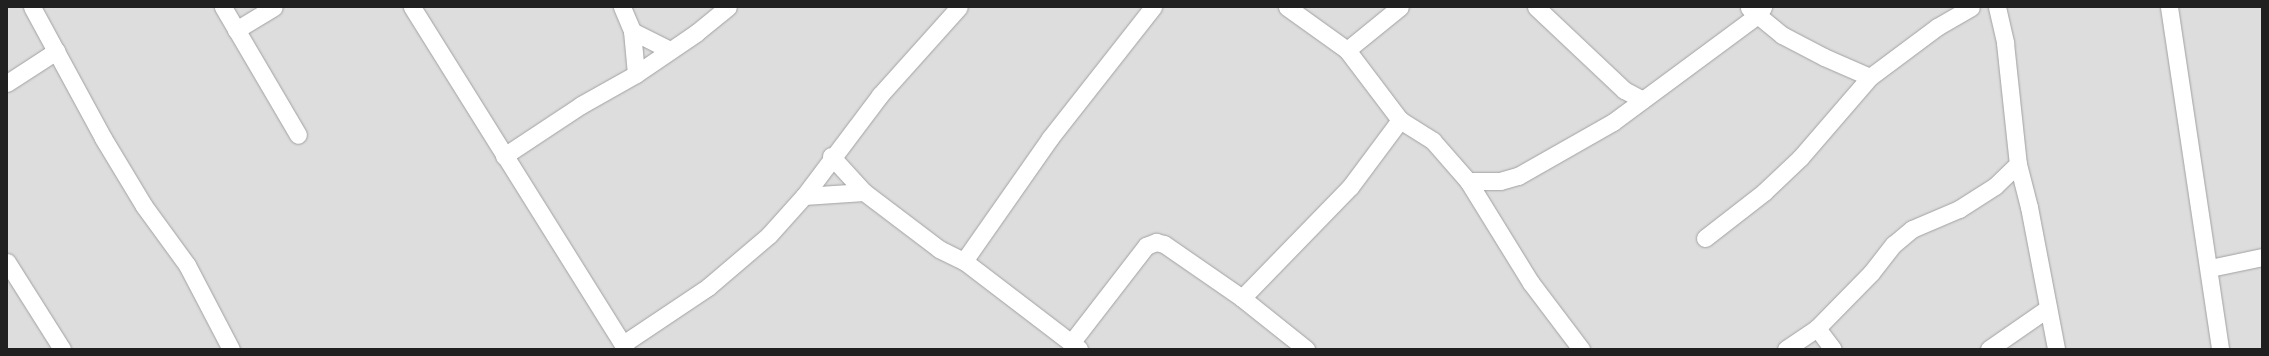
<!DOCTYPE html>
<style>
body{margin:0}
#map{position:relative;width:2269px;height:356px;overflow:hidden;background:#efede8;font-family:Rubik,sans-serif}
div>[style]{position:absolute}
.residential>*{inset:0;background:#dedddd;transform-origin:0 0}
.roads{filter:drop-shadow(0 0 1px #a1a1a1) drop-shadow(0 0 1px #a1a1a1)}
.minor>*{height:17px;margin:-8.5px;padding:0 8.5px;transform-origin:8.5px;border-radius:8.5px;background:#fff}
span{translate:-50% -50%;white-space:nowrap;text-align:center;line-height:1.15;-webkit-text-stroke:3px #fff;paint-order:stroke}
.frame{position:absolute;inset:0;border:8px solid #202020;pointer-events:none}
</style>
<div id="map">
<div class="residential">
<i style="left:7px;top:7px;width:2255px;height:342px"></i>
</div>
<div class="roads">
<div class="minor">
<i style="left:32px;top:7px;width:149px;rotate:61.5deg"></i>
<i style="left:103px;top:138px;width:79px;rotate:58.9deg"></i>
<i style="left:144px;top:206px;width:73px;rotate:53.9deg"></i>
<i style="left:187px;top:265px;width:95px;rotate:62.4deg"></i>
<i style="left:223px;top:7px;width:148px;rotate:59.6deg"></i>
<i style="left:412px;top:7px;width:403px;rotate:58deg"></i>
<i style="left:622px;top:7px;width:26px;rotate:67deg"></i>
<i style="left:632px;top:31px;width:43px;rotate:84.7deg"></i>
<i style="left:1287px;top:7px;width:74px;rotate:35.6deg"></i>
<i style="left:1347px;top:50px;width:88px;rotate:52.9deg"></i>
<i style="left:1400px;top:120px;width:39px;rotate:32deg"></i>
<i style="left:1433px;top:141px;width:53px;rotate:48.8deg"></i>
<i style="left:1468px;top:181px;width:120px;rotate:58.3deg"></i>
<i style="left:1531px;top:283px;width:83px;rotate:52.9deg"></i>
<i style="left:1536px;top:7px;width:121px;rotate:43.3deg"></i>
<i style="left:1624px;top:90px;width:21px;rotate:28deg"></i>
<i style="left:1997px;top:7px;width:37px;rotate:77deg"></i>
<i style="left:2005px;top:43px;width:122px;rotate:83.9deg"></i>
<i style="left:2018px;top:164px;width:44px;rotate:75.7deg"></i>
<i style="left:2029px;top:207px;width:145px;rotate:79.2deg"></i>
<i style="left:2169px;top:7px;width:346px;rotate:81.5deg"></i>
<i style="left:1749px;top:8px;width:43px;rotate:39.3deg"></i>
<i style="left:1782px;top:35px;width:47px;rotate:27.6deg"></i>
<i style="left:1824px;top:57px;width:50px;rotate:23.5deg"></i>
<i style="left:236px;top:30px;width:44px;rotate:-31.2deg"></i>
<i style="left:632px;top:31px;width:42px;rotate:26.6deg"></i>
<i style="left:1347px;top:50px;width:68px;rotate:-39.1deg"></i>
<i style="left:7px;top:83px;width:59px;rotate:-33.1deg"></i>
<i style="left:504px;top:156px;width:92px;rotate:-33.5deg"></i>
<i style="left:581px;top:105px;width:63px;rotate:-29.4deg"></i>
<i style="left:636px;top:74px;width:73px;rotate:-34.3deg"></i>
<i style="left:696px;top:33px;width:41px;rotate:-39.1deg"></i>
<i style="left:831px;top:156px;width:49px;rotate:47.5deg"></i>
<i style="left:864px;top:192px;width:94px;rotate:37.2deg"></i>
<i style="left:939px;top:249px;width:28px;rotate:26deg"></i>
<i style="left:964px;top:261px;width:145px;rotate:37.4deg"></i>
<i style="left:1468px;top:181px;width:32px"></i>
<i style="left:1500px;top:181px;width:19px;rotate:-16deg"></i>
<i style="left:1518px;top:176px;width:109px;rotate:-29.6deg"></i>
<i style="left:1613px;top:122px;width:182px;rotate:-36.5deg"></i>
<i style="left:1759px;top:14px;width:8px;rotate:-60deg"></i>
<i style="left:804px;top:196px;width:60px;rotate:-3.8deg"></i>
<i style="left:1705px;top:238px;width:75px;rotate:-37.9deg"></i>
<i style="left:1764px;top:192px;width:50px;rotate:-43.4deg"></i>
<i style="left:1800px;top:158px;width:107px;rotate:-49.2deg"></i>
<i style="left:1870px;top:77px;width:84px;rotate:-36.7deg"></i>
<i style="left:1937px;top:27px;width:39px;rotate:-30deg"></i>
<i style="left:964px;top:261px;width:150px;rotate:-55deg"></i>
<i style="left:1050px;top:138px;width:167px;rotate:-51.8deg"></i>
<i style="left:7px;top:262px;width:103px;rotate:57.7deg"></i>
<i style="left:2210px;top:268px;width:53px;rotate:-11.9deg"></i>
<i style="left:1242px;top:298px;width:155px;rotate:-45.8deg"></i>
<i style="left:1350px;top:187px;width:84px;rotate:-53.3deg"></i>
<i style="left:1817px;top:328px;width:26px;rotate:53deg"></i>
<i style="left:1071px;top:343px;width:123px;rotate:-52.3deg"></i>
<i style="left:1146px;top:246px;width:11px;rotate:-22deg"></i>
<i style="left:1156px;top:242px;width:8px;rotate:14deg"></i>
<i style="left:1164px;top:244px;width:95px;rotate:34.7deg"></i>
<i style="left:1242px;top:298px;width:82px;rotate:38.6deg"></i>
<i style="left:623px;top:344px;width:102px;rotate:-33.8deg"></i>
<i style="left:708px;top:287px;width:80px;rotate:-40.4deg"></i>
<i style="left:769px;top:235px;width:52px;rotate:-48.1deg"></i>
<i style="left:804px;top:196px;width:126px;rotate:-53deg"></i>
<i style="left:880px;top:95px;width:118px;rotate:-48.1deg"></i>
<i style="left:1786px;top:349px;width:37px;rotate:-34deg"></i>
<i style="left:1817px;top:328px;width:77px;rotate:-45.5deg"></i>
<i style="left:1871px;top:273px;width:37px;rotate:-52deg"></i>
<i style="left:1894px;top:244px;width:23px;rotate:-40deg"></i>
<i style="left:1912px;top:229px;width:51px;rotate:-23.1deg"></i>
<i style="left:1959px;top:209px;width:43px;rotate:-32.6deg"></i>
<i style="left:1995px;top:186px;width:32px;rotate:-44deg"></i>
<i style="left:1989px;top:349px;width:72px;rotate:-34.8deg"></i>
</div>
</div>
<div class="frame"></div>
</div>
